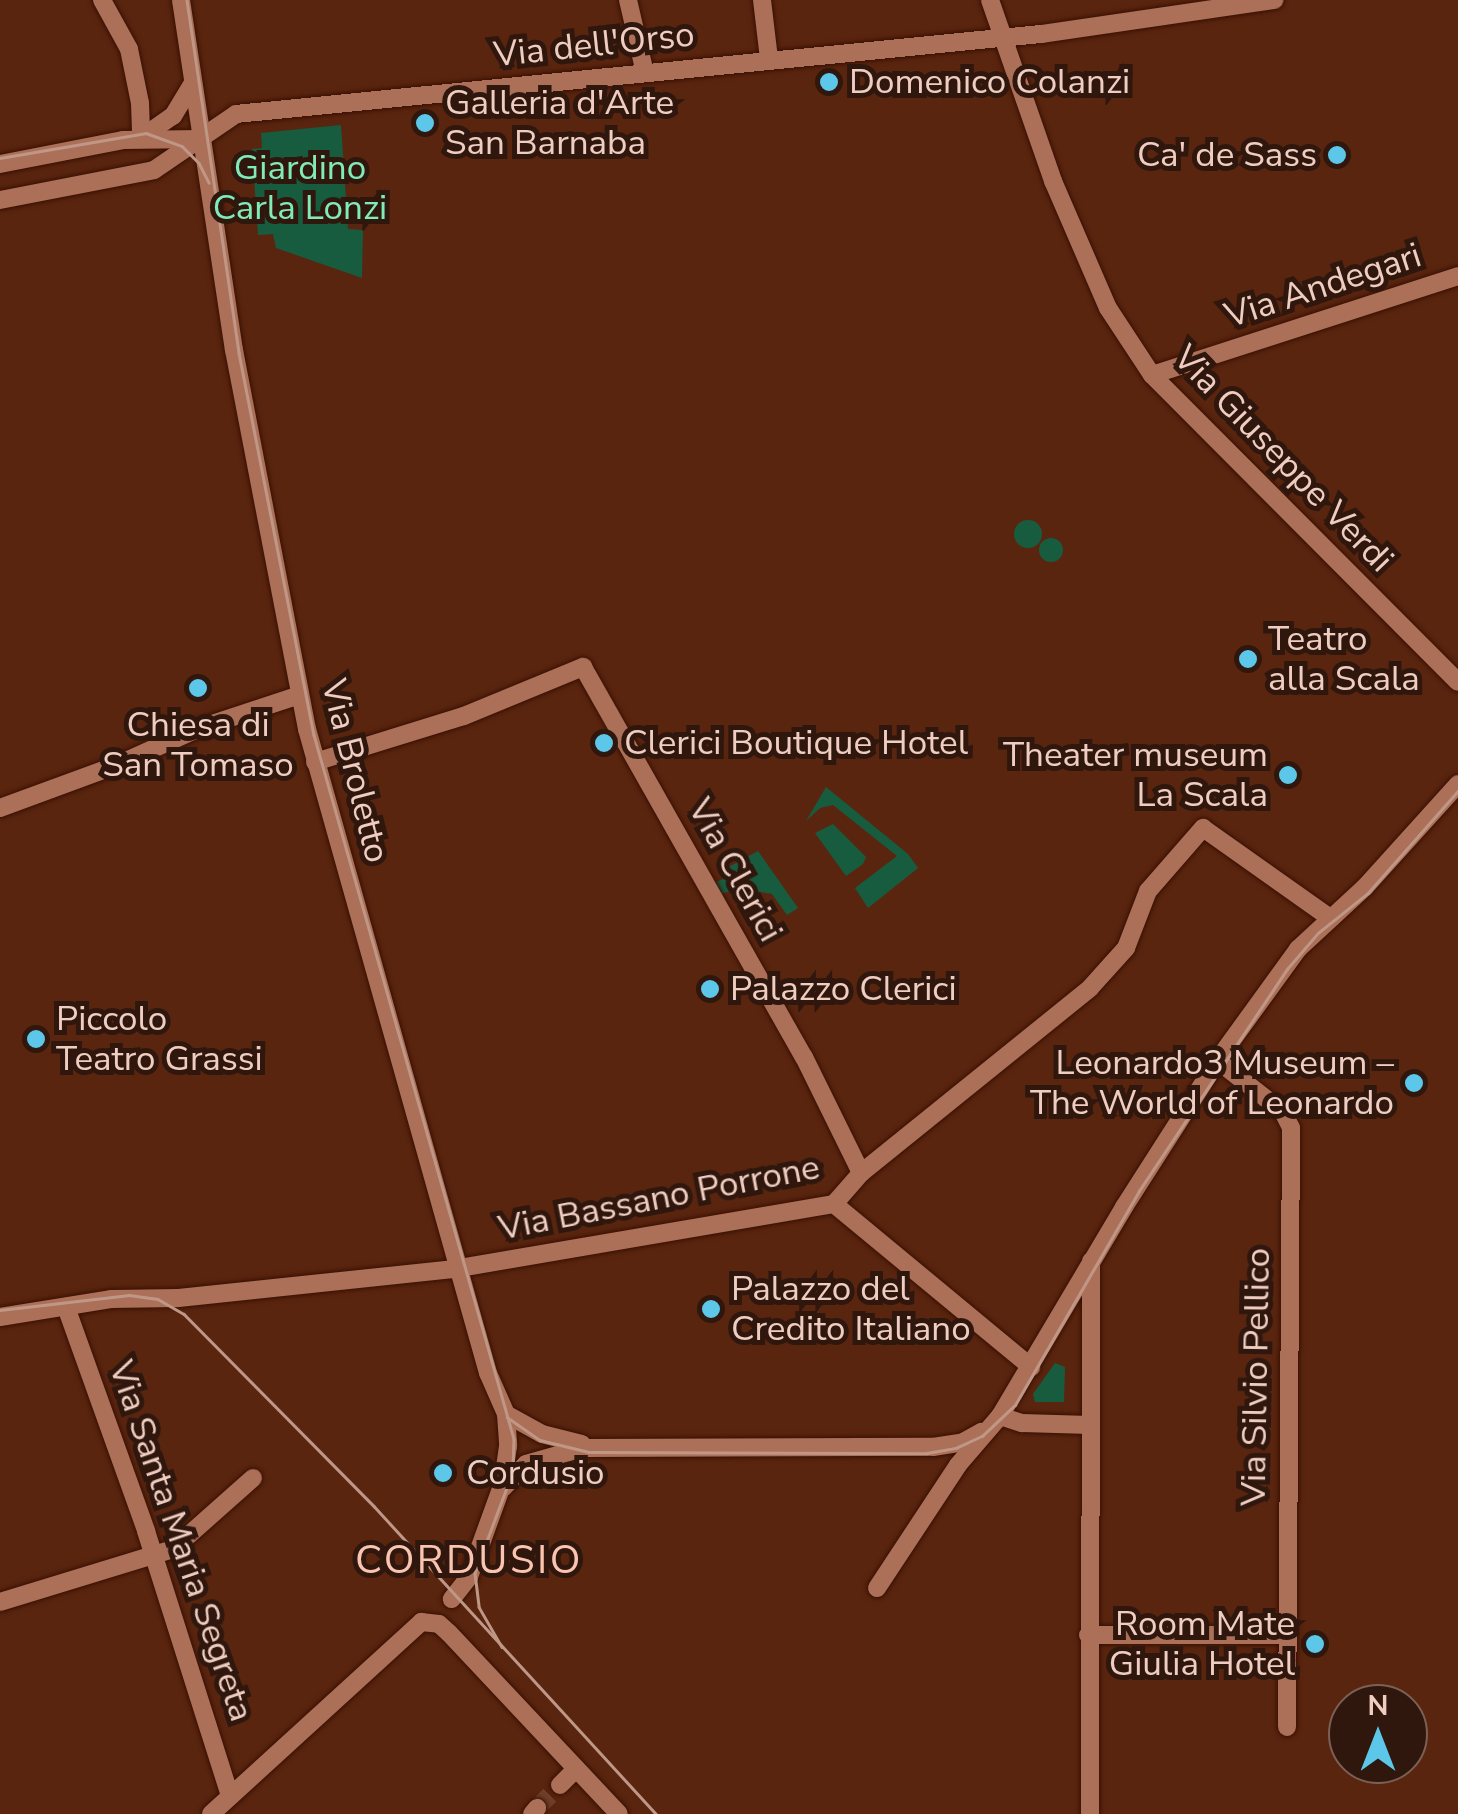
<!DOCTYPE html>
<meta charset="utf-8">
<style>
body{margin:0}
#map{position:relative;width:1458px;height:1814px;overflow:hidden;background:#5a250f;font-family:"Nunito Sans",sans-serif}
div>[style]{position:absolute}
.green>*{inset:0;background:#185c3f}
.round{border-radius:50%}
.minor-tunnel>*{height:18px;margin-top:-9px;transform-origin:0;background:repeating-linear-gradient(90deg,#703e2a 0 18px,transparent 0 27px)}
.roads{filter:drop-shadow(0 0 2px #381002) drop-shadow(0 0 2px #381002)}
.minor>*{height:18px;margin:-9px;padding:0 9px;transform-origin:9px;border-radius:9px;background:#ac6f58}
.tram>*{height:2.5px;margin:-1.25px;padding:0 1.25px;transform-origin:1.25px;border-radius:1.25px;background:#bf9787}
.dots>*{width:28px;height:28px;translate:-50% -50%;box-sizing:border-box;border:5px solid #2f170e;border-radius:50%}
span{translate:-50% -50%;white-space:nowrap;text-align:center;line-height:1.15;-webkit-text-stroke:10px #2f170e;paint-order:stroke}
.street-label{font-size:35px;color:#efcdc0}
.poi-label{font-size:35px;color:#efcdc0}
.left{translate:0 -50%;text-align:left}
.right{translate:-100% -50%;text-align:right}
.park-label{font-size:35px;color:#81ebb7}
.quarter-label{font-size:40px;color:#fac4b0;letter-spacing:2.5px}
.north{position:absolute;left:1328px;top:1684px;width:100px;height:100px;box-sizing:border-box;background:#2f170e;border:2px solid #7c6055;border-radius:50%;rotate:0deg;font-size:28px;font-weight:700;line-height:40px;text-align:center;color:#efcdc0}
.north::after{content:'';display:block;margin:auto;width:35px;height:45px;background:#5cc7e8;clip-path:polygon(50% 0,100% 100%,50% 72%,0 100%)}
</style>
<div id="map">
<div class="green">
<i style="clip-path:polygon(341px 125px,348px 229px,363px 230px,362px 278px,276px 248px,273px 234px,258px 235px,252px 149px,262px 148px,261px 133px)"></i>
<i class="round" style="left:1014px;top:520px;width:28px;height:28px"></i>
<i class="round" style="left:1039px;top:538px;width:24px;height:24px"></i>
<i style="clip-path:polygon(826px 787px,908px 854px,918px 868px,868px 908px,855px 888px,897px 856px,833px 805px,820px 808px,806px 821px)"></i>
<i style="clip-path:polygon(833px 824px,866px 857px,863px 864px,846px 876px,815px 833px)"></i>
<i style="clip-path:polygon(758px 851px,798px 908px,787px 915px,772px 894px,738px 888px,719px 895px,713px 884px,730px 875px,727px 868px)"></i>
<i style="clip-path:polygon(1055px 1363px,1065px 1367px,1064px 1402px,1035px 1402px,1033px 1394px)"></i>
</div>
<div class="minor-tunnel">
<i style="left:537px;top:1808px;width:33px;rotate:-45deg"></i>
</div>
<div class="roads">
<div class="minor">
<i style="left:102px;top:0;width:56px;rotate:61.1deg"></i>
<i style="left:129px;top:49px;width:55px;rotate:78.5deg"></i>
<i style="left:140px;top:103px;width:35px;rotate:88deg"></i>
<i style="left:181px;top:0;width:354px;rotate:81.4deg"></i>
<i style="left:234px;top:350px;width:386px;rotate:79.1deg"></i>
<i style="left:307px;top:729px;width:669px;rotate:74.3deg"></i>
<i style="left:488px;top:1373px;width:45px;rotate:66.3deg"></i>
<i style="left:506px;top:1414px;width:32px;rotate:86deg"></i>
<i style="left:508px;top:1446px;width:37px;rotate:98deg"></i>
<i style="left:503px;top:1483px;width:100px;rotate:109.9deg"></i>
<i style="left:469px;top:1577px;width:28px;rotate:128deg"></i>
<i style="left:628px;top:0;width:75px;rotate:76.9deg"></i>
<i style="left:762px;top:0;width:59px;rotate:83.2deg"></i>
<i style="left:990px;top:0;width:192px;rotate:70.8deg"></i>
<i style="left:1053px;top:181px;width:138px;rotate:66.6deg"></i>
<i style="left:1108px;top:308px;width:80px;rotate:56.7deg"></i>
<i style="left:1152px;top:375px;width:433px;rotate:45.1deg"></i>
<i style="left:141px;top:138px;width:39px;rotate:-35deg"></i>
<i style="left:173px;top:116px;width:39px;rotate:-59deg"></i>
<i style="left:0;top:164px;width:125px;rotate:-11deg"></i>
<i style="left:123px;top:140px;width:78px;rotate:-0.7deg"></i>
<i style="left:0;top:200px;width:157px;rotate:-11deg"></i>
<i style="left:154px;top:170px;width:99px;rotate:-34.3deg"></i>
<i style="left:236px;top:114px;width:809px;rotate:-5.68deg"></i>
<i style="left:1041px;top:34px;width:236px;rotate:-8.3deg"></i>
<i style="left:1152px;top:375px;width:322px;rotate:-17.9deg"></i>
<i style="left:315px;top:762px;width:156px;rotate:-17.2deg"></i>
<i style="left:464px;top:716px;width:129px;rotate:-22.4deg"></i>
<i style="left:583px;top:667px;width:448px;rotate:60.5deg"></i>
<i style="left:804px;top:1057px;width:129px;rotate:63.8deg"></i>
<i style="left:0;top:808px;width:125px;rotate:-20.2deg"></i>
<i style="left:117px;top:765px;width:88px;rotate:-24.2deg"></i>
<i style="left:197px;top:729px;width:108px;rotate:-18.3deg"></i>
<i style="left:1218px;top:1061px;width:83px;rotate:38.1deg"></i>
<i style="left:1283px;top:1112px;width:18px;rotate:63deg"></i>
<i style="left:1291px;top:1128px;width:599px;rotate:90.38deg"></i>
<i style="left:834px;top:1204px;width:256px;rotate:39.6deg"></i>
<i style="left:66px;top:1307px;width:238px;rotate:70.3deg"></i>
<i style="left:146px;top:1531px;width:278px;rotate:72.4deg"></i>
<i style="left:0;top:1317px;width:112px;rotate:-9.2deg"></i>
<i style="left:111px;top:1299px;width:67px;rotate:-0.9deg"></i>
<i style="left:178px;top:1298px;width:277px;rotate:-6deg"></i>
<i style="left:453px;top:1269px;width:387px;rotate:-9.7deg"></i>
<i style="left:834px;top:1204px;width:41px;rotate:-48.9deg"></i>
<i style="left:861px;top:1173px;width:294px;rotate:-38.9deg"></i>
<i style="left:1090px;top:988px;width:54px;rotate:-48deg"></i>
<i style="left:1126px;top:948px;width:61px;rotate:-68.9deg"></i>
<i style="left:1148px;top:891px;width:84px;rotate:-48.9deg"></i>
<i style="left:1203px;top:828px;width:156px;rotate:35.3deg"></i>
<i style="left:506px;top:1414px;width:41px;rotate:29.1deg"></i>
<i style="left:542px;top:1434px;width:41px;rotate:14deg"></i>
<i style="left:1000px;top:1416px;width:23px;rotate:18deg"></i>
<i style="left:1022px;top:1423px;width:68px;rotate:1.7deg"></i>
<i style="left:503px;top:1488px;width:33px;rotate:-46deg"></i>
<i style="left:526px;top:1464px;width:59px;rotate:-15.7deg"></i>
<i style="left:583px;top:1448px;width:350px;rotate:-0.2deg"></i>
<i style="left:933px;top:1447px;width:30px;rotate:-9deg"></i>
<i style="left:963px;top:1442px;width:21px;rotate:-29deg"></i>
<i style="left:877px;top:1588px;width:147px;rotate:-56.6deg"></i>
<i style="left:958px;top:1465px;width:65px;rotate:-49.4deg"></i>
<i style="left:1000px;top:1416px;width:243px;rotate:-59.3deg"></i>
<i style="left:1124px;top:1207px;width:182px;rotate:-57.4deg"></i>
<i style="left:1222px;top:1054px;width:130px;rotate:-54.1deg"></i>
<i style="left:1298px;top:949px;width:91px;rotate:-42.8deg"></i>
<i style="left:1365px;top:887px;width:139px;rotate:-47.9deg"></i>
<i style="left:0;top:1602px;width:181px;rotate:-17deg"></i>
<i style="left:173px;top:1549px;width:107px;rotate:-41.6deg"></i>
<i style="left:1088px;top:1635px;width:199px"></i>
<i style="left:560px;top:1785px;width:23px;rotate:-45deg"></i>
<i style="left:211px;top:1814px;width:285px;rotate:-42.4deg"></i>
<i style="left:421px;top:1622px;width:18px;rotate:6deg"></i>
<i style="left:439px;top:1624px;width:13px;rotate:42deg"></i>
<i style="left:449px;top:1633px;width:248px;rotate:46.8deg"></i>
<i style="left:532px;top:1814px;width:8px;rotate:-50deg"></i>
<i style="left:1090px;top:1814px;width:553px;rotate:-89.9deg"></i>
</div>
</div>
<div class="tram">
<i style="left:187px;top:0;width:357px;rotate:81.6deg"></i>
<i style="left:239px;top:353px;width:389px;rotate:78.9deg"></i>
<i style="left:314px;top:735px;width:732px;rotate:74.14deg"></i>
<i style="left:514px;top:1439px;width:33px;rotate:92deg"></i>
<i style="left:513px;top:1472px;width:108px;rotate:110.6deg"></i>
<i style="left:475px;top:1573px;width:34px;rotate:83deg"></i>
<i style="left:479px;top:1607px;width:46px;rotate:60.1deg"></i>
<i style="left:0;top:158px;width:148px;rotate:-9.7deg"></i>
<i style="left:146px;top:133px;width:38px;rotate:20deg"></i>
<i style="left:182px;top:146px;width:24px;rotate:45deg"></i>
<i style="left:199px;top:163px;width:22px;rotate:63deg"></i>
<i style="left:0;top:1310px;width:130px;rotate:-6.6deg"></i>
<i style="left:129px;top:1295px;width:29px;rotate:8deg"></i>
<i style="left:158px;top:1299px;width:30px;rotate:30deg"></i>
<i style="left:184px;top:1314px;width:270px;rotate:45.3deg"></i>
<i style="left:374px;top:1506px;width:418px;rotate:47.5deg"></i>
<i style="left:507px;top:1417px;width:40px;rotate:34.9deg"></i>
<i style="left:540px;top:1440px;width:50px;rotate:13.8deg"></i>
<i style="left:589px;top:1452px;width:338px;rotate:0.2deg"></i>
<i style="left:927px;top:1453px;width:29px;rotate:-10deg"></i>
<i style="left:956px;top:1448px;width:29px;rotate:-25deg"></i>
<i style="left:982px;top:1436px;width:45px;rotate:-43.2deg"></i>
<i style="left:1015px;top:1405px;width:247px;rotate:-59.9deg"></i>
<i style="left:1139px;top:1191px;width:267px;rotate:-56.3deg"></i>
<i style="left:1287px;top:969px;width:48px;rotate:-49.3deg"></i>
<i style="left:1318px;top:933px;width:64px;rotate:-38.7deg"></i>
<i style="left:1368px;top:893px;width:136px;rotate:-48.6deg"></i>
</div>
<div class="dots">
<i style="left:829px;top:82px;background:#5cc7e8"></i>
<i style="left:425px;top:123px;background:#5cc7e8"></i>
<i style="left:1337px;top:155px;background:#5cc7e8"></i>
<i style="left:1248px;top:659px;background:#5cc7e8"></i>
<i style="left:198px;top:688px;background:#5cc7e8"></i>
<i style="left:604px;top:743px;background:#5cc7e8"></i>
<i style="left:1288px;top:775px;background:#5cc7e8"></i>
<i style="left:710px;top:989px;background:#5cc7e8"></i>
<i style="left:36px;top:1039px;background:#5cc7e8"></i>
<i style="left:1414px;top:1083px;background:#5cc7e8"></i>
<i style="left:711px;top:1309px;background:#5cc7e8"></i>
<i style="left:443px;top:1473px;background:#5cc7e8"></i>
<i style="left:1315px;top:1644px;background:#5cc7e8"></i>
</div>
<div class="street-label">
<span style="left:594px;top:45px;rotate:-6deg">Via dell'Orso</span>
<span style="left:1323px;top:286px;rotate:-18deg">Via Andegari</span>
<span style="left:1283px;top:459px;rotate:46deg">Via Giuseppe Verdi</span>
<span style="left:355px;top:771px;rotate:76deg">Via Broletto</span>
<span style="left:735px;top:870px;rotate:61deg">Via Clerici</span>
<span style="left:659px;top:1198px;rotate:-11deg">Via Bassano Porrone</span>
<span style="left:1256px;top:1377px;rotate:-89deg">Via Silvio Pellico</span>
<span style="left:181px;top:1541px;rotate:71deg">Via Santa Maria Segreta</span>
</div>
<div class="poi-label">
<span class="left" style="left:849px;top:82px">Domenico Colanzi</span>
<span class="left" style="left:445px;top:123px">Galleria d'Arte<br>San Barnaba</span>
<span class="right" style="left:1317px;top:155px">Ca' de Sass</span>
<span class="left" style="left:1268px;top:659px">Teatro<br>alla Scala</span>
<span style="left:198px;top:745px">Chiesa di<br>San Tomaso</span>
<span class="left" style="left:624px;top:743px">Clerici Boutique Hotel</span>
<span class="right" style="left:1268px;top:775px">Theater museum<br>La Scala</span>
<span class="left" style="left:730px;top:989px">Palazzo Clerici</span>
<span class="left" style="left:56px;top:1039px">Piccolo<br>Teatro Grassi</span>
<span class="right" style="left:1394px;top:1083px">Leonardo3 Museum –<br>The World of Leonardo</span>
<span class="left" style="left:731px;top:1309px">Palazzo del<br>Credito Italiano</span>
<span class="left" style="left:466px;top:1473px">Cordusio</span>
<span class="right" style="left:1295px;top:1644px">Room Mate<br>Giulia Hotel</span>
</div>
<div class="park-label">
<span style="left:300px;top:188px">Giardino<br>Carla Lonzi</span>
</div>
<div class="quarter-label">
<span style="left:469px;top:1560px">CORDUSIO</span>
</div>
<div class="north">N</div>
</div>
